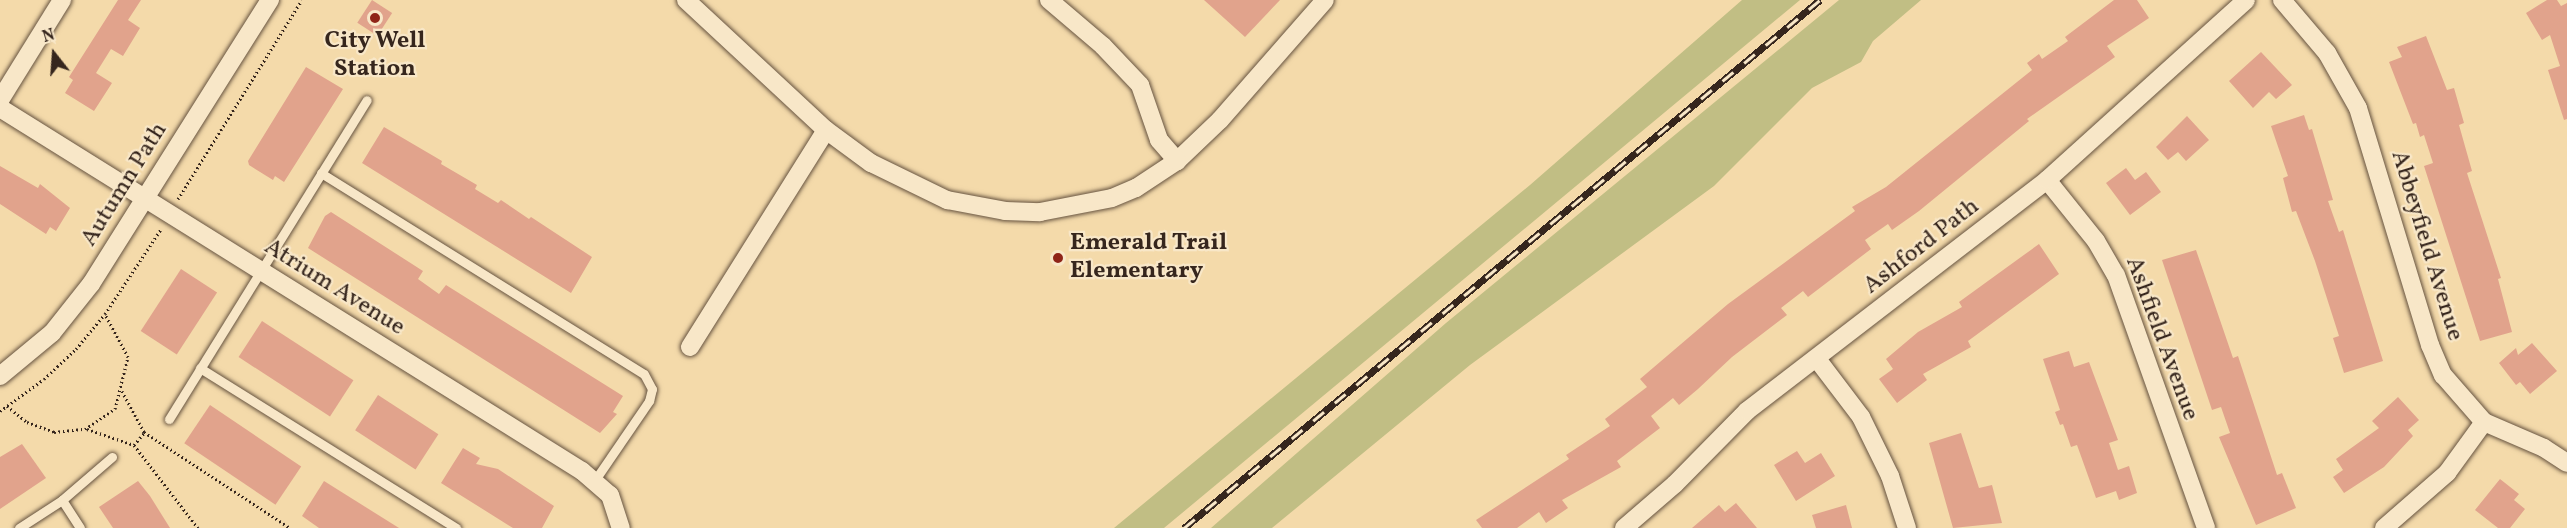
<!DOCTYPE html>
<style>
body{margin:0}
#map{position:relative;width:2567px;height:528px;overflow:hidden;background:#f4daaa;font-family:Vollkorn,serif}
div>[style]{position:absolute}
.green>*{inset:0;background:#c1be84}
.building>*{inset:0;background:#e1a38c;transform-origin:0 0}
.path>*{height:3px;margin-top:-1.5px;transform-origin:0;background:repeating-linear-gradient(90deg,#36261d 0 1.5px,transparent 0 4.5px)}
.roads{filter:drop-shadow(0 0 2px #665340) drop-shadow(0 0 2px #665340)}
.service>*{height:9px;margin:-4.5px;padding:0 4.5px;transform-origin:4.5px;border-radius:4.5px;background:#f8e7c8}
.minor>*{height:18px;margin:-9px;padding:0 9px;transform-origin:9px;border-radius:9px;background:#f8e7c8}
.rail>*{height:7px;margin-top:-3.5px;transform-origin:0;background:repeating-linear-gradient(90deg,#f8e7c8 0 14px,#36261d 0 28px);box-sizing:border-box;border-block:2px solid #36261d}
.dots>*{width:16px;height:16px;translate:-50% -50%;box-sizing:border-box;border:3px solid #f8e7c8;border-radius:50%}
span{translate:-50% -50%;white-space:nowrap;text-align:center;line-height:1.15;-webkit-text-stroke:4.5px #f8e7c8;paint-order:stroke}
.poi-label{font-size:24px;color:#36261d;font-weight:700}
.left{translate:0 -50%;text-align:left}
.street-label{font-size:24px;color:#36261d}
.north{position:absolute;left:24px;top:24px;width:60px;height:60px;-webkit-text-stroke:4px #f8e7c8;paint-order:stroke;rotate:343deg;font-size:16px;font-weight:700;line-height:24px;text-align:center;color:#36261d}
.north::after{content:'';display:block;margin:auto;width:21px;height:27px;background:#36261d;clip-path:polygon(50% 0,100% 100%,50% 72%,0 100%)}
</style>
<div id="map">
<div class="green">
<i style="clip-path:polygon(1742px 0,1800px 0,1164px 528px,1114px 528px,1530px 185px)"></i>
<i style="clip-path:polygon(1839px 0,1921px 0,1873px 41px,1861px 62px,1812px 88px,1714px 186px,1470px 365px,1272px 528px,1211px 528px,1446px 323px)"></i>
</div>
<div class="building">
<i style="clip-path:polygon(118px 0,141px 0,128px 20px,140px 28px,123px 56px,111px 49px,96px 73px,112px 83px,94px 111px,65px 93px,73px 80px,69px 77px)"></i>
<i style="left:372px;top:0;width:24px;height:27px;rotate:33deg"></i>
<i style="clip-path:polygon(1204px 0,1280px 0,1245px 37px)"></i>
<i style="clip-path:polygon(2114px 0,2137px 0,2149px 18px,2107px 46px,2115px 57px,2027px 119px,2029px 121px,1919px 211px,1892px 230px,1888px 224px,1865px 240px,1871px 249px,1808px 297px,1803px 291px,1781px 308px,1787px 315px,1732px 357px,1698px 389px,1679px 405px,1673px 398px,1651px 416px,1660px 428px,1617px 461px,1621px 467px,1562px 500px,1568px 508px,1546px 523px,1539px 512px,1517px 528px,1482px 528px,1476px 520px,1569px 459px,1566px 455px,1610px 426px,1605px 419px,1647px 387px,1640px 379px,1728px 304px,1855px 211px,1852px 207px,1886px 187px,2032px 70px,2027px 63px,2039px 54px,2042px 59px,2068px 41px,2065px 37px)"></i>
<i style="clip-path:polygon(2547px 0,2557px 0,2561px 6px,2567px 3px,2567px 119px,2564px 120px,2548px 70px,2560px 66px,2550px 35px,2542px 40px,2526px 13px)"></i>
<i style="clip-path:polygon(2426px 36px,2447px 90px,2454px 88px,2464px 123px,2459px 125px,2472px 171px,2467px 173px,2501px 278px,2498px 279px,2512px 332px,2480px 341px,2424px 166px,2433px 163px,2424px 135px,2420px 137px,2416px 123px,2413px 124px,2389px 62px,2402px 57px,2397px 47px)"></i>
<i style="clip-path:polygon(2261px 52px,2292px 85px,2276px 99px,2269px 92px,2253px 108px,2229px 81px)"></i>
<i style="clip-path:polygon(306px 67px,343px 89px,284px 182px,275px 176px,273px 180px,249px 165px,248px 161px)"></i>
<i style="clip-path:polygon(2304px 115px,2309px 130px,2312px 129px,2333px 200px,2328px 201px,2339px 232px,2343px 230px,2383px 361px,2344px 373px,2333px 338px,2339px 336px,2315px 261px,2296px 211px,2292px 212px,2283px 178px,2288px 176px,2271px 126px)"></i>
<i style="clip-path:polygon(2187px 116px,2209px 140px,2186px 161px,2178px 152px,2168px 160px,2156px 147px)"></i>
<i style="clip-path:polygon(384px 127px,442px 161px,441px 164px,477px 185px,475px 189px,498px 203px,501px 200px,529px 219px,531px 217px,592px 257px,571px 293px,362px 163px)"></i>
<i style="clip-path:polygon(0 166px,38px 188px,40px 184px,70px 208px,56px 231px,50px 227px,46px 234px,0 204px)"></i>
<i style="clip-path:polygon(2126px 168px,2135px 180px,2146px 172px,2161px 192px,2130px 215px,2106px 183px)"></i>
<i style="clip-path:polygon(331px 212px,423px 271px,418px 279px,439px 294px,446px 285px,623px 396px,613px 412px,617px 414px,600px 433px,308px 248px,325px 216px)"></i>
<i style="clip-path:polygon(2039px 244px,2059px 274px,1968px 341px,1971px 347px,1923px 374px,1927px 380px,1897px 403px,1879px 379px,1893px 369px,1886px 359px,1918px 332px,1962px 307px,1959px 302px)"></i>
<i style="clip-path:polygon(2196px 250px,2233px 358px,2238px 356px,2277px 475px,2282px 473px,2296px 508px,2256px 525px,2219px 437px,2230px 433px,2221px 407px,2212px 410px,2162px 260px)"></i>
<i style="left:181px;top:269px;width:43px;height:74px;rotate:33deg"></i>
<i style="left:262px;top:321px;width:109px;height:43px;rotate:33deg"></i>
<i style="clip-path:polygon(2532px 343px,2557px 371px,2530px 394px,2520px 382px,2516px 385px,2499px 363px,2516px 348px,2518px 355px)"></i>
<i style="clip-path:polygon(2069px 351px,2074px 367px,2089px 362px,2118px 440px,2109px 443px,2118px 470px,2129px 466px,2137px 493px,2119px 500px,2116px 491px,2096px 498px,2077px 445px,2071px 447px,2063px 424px,2060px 425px,2055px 412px,2060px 410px,2043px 359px)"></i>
<i style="left:378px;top:395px;width:72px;height:42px;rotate:33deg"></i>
<i style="clip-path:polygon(2398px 397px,2419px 420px,2408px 430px,2413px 436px,2384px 467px,2344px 493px,2333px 477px,2343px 470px,2336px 459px,2379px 428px,2372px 421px)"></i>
<i style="left:210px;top:405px;width:110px;height:46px;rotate:34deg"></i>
<i style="clip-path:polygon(1961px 433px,1979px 488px,1992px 485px,2002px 523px,1953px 528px,1929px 443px)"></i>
<i style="clip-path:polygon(22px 444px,46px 478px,0 509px,0 457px)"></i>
<i style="clip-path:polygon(463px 448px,480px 458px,476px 464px,498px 469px,554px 506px,542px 528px,513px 528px,441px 483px)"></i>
<i style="clip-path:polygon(1797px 451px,1805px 463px,1821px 453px,1835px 476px,1796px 501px,1774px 465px)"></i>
<i style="clip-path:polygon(2500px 479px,2519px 494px,2514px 500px,2525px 509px,2510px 528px,2498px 528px,2475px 510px)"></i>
<i style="clip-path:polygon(138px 481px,150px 496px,170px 528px,113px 528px,99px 507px)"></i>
<i style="clip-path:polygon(324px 481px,399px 528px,319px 528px,302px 516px)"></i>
<i style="clip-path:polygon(1736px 503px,1757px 528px,1692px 528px,1719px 505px,1725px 512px)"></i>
<i style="clip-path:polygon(1846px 505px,1852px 528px,1816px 528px,1812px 515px)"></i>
</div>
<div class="path">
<i style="left:178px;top:199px;width:234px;rotate:-58.1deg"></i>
<i style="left:122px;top:391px;width:47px;rotate:61.8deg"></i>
<i style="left:144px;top:432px;width:175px;rotate:33.3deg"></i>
<i style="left:7px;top:406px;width:26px;rotate:39deg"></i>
<i style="left:27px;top:422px;width:29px;rotate:20deg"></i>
<i style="left:54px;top:432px;width:31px;rotate:-6deg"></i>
<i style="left:85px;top:429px;width:36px;rotate:-34deg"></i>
<i style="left:115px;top:409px;width:54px;rotate:-76deg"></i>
<i style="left:128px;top:357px;width:49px;rotate:-118.1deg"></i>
<i style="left:0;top:411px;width:54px;rotate:-36deg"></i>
<i style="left:44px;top:379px;width:44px;rotate:-43.2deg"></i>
<i style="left:76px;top:349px;width:45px;rotate:-50.4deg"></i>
<i style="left:105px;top:314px;width:102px;rotate:-56.6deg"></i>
<i style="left:87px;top:429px;width:50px;rotate:18.8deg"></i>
<i style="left:134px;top:445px;width:105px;rotate:52.4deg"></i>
<i style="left:134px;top:445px;width:16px;rotate:-50deg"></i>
</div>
<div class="roads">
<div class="service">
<i style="left:321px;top:173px;width:380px;rotate:31.9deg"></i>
<i style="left:644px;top:374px;width:17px;rotate:62deg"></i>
<i style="left:652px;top:389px;width:12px;rotate:104deg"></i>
<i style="left:649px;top:401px;width:96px;rotate:124.4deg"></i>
<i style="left:200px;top:368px;width:302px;rotate:32deg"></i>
<i style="left:169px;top:419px;width:375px;rotate:-58.2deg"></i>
<i style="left:62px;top:500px;width:33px;rotate:57deg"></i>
<i style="left:19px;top:528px;width:51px;rotate:-33.1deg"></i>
<i style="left:62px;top:500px;width:66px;rotate:-40.7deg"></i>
</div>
<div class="minor">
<i style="left:686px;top:0;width:191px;rotate:42.9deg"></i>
<i style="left:826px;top:130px;width:56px;rotate:36.3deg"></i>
<i style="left:871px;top:163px;width:85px;rotate:26deg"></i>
<i style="left:947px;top:200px;width:59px;rotate:10.7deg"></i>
<i style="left:1005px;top:211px;width:35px;rotate:2deg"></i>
<i style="left:1040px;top:212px;width:73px;rotate:-11deg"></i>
<i style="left:1112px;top:198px;width:26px;rotate:-23deg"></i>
<i style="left:1136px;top:188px;width:49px;rotate:-33.4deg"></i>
<i style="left:1177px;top:161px;width:59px;rotate:-43.6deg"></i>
<i style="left:1220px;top:120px;width:159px;rotate:-48.8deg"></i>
<i style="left:1049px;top:0;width:71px;rotate:40.4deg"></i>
<i style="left:1103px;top:46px;width:54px;rotate:46.5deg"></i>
<i style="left:1140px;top:85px;width:58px;rotate:70.9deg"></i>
<i style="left:1159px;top:140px;width:28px;rotate:49deg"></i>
<i style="left:2282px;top:0;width:70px;rotate:49.7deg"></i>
<i style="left:2327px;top:53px;width:63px;rotate:60.6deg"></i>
<i style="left:2358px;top:108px;width:248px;rotate:73.1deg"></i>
<i style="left:2430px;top:345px;width:33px;rotate:67deg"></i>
<i style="left:2443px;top:375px;width:62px;rotate:48.9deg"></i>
<i style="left:2484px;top:422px;width:65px;rotate:23.4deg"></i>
<i style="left:2544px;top:448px;width:27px;rotate:33deg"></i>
<i style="left:0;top:100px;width:118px;rotate:-58.2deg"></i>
<i style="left:0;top:108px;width:686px;rotate:31.95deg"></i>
<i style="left:582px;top:471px;width:37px;rotate:41deg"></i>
<i style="left:610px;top:495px;width:35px;rotate:72deg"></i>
<i style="left:2047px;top:180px;width:78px;rotate:51.2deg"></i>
<i style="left:2096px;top:241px;width:39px;rotate:60deg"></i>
<i style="left:2116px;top:275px;width:269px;rotate:70.4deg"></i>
<i style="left:690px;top:347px;width:256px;rotate:-57.9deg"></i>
<i style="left:1817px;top:359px;width:73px;rotate:52.8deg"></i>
<i style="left:1861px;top:417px;width:66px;rotate:63.8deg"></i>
<i style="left:1890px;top:476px;width:55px;rotate:71.9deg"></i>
<i style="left:0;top:376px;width:67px;rotate:-39.6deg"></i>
<i style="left:52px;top:333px;width:63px;rotate:-51.5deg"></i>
<i style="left:91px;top:284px;width:336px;rotate:-57.8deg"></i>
<i style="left:1624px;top:528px;width:67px;rotate:-40.8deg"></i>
<i style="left:1675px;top:484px;width:103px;rotate:-45.4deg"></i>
<i style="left:1747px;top:411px;width:379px;rotate:-37.6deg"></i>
<i style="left:2047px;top:180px;width:268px;rotate:-42.1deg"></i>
<i style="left:2384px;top:528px;width:84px;rotate:-41.1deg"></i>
<i style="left:2447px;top:473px;width:63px;rotate:-54deg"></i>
</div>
</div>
<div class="rail">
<i style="left:1184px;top:528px;width:827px;rotate:-39.7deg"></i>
</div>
<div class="dots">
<i style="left:375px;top:18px;background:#8f2418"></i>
<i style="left:1058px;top:258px;background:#8f2418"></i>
</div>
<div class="poi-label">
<span style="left:375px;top:56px">City Well<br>Station</span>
<span class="left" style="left:1070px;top:258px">Emerald Trail<br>Elementary</span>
</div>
<div class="street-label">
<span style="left:125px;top:185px;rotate:-58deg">Autumn Path</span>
<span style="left:2426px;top:246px;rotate:73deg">Abbeyfield Avenue</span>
<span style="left:1922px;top:247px;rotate:-38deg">Ashford Path</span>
<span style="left:334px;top:288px;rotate:32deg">Atrium Avenue</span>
<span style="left:2161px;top:339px;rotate:70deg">Ashfield Avenue</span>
</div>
<div class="north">N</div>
</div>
